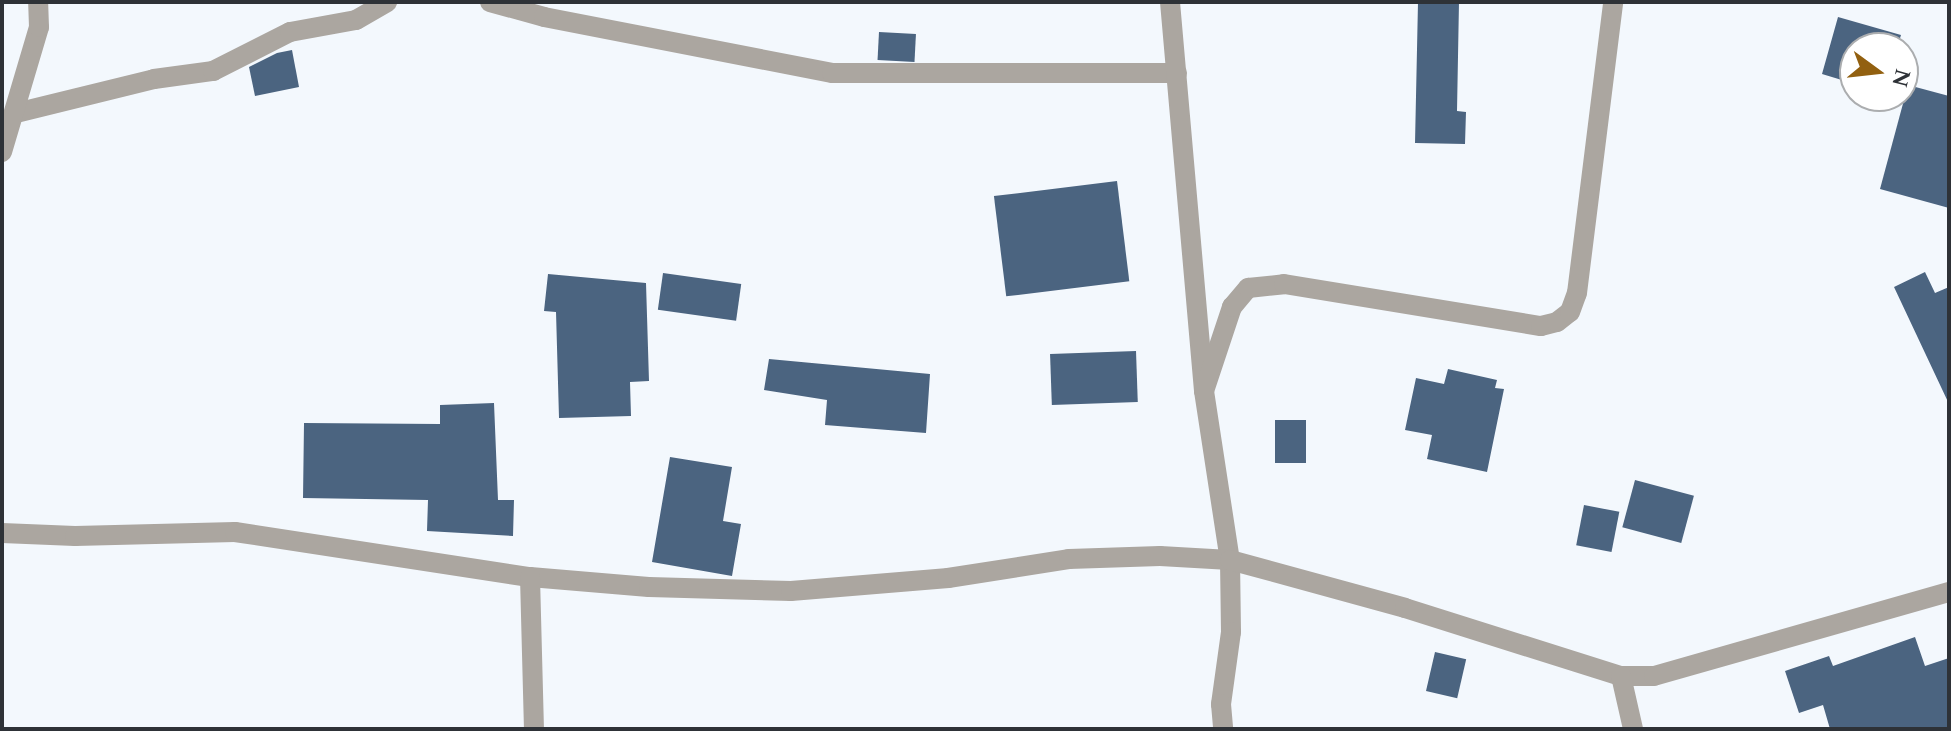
<!DOCTYPE html>
<style>
body{margin:0}
#map{position:relative;width:1951px;height:731px;overflow:hidden;background:#f3f8fd;font-family:Spectral,serif}
div>[style]{position:absolute}
.building>*{inset:0;background:#4b6480;transform-origin:0 0}
.minor>*{height:20px;margin:-10px;padding:0 10px;transform-origin:10px;border-radius:10px;background:#aba6a0}
span{translate:-50% -50%;white-space:nowrap;text-align:center;line-height:1.15;-webkit-text-stroke:8px #fff;paint-order:stroke}
.frame{position:absolute;inset:0;border:4px solid #2e3237;pointer-events:none}
.north{position:absolute;left:1839px;top:32px;width:80px;height:80px;box-sizing:border-box;background:#fff;border:2px solid #abadaf;border-radius:50%;rotate:105deg;font-size:22px;font-weight:700;line-height:32px;text-align:center;color:#2e3237}
.north::after{content:'';display:block;margin:auto;width:28px;height:36px;background:#926010;clip-path:polygon(50% 0,100% 100%,50% 72%,0 100%)}
</style>
<div id="map">
<div class="building">
<i style="clip-path:polygon(1418px 2px,1459px 2px,1457px 111px,1466px 112px,1465px 144px,1415px 143px)"></i>
<i style="clip-path:polygon(1838px 17px,1901px 35px,1897px 48px,1855px 48px,1855px 84px,1822px 74px)"></i>
<i style="left:879px;top:32px;width:37px;height:28px;rotate:3deg"></i>
<i style="clip-path:polygon(292px 50px,299px 87px,255px 96px,249px 67px,277px 53px)"></i>
<i style="clip-path:polygon(1908px 85px,1949px 96px,1949px 208px,1880px 189px)"></i>
<i style="left:1117px;top:181px;width:101px;height:124px;rotate:83deg"></i>
<i style="clip-path:polygon(1925px 272px,1935px 293px,1949px 287px,1949px 404px,1894px 287px)"></i>
<i style="left:663px;top:273px;width:79px;height:37px;rotate:8deg"></i>
<i style="clip-path:polygon(548px 274px,646px 283px,649px 381px,630px 382px,631px 416px,559px 418px,556px 312px,544px 311px)"></i>
<i style="left:1136px;top:351px;width:51px;height:86px;rotate:88deg"></i>
<i style="clip-path:polygon(769px 359px,930px 374px,926px 433px,825px 425px,827px 400px,764px 390px)"></i>
<i style="clip-path:polygon(1448px 369px,1497px 380px,1495px 388px,1504px 389px,1487px 472px,1427px 459px,1432px 435px,1405px 430px,1416px 378px,1444px 384px)"></i>
<i style="clip-path:polygon(494px 403px,498px 500px,514px 500px,513px 536px,427px 531px,428px 500px,303px 498px,304px 423px,440px 424px,440px 405px)"></i>
<i style="left:1275px;top:420px;width:31px;height:43px"></i>
<i style="clip-path:polygon(670px 457px,732px 467px,723px 521px,741px 524px,732px 576px,652px 562px)"></i>
<i style="left:1635px;top:480px;width:61px;height:49px;rotate:15deg"></i>
<i style="left:1584px;top:505px;width:36px;height:41px;rotate:11deg"></i>
<i style="clip-path:polygon(1915px 637px,1925px 666px,1949px 658px,1949px 729px,1830px 729px,1823px 705px,1799px 713px,1785px 671px,1829px 656px,1833px 666px)"></i>
<i style="left:1435px;top:652px;width:32px;height:40px;rotate:13deg"></i>
</div>
<div class="minor">
<i style="left:490px;top:2px;width:56px;rotate:15.5deg"></i>
<i style="left:544px;top:17px;width:293px;rotate:11deg"></i>
<i style="left:832px;top:73px;width:345px"></i>
<i style="left:1170px;top:2px;width:390px;rotate:85deg"></i>
<i style="left:1204px;top:391px;width:171px;rotate:81.3deg"></i>
<i style="left:1230px;top:560px;width:72px;rotate:89.2deg"></i>
<i style="left:1231px;top:632px;width:73px;rotate:97.9deg"></i>
<i style="left:1221px;top:704px;width:25px;rotate:85deg"></i>
<i style="left:16px;top:113px;width:142px;rotate:-13.8deg"></i>
<i style="left:154px;top:79px;width:60px;rotate:-7.7deg"></i>
<i style="left:213px;top:71px;width:86px;rotate:-26.9deg"></i>
<i style="left:290px;top:32px;width:67px;rotate:-10.3deg"></i>
<i style="left:356px;top:20px;width:36px;rotate:-30deg"></i>
<i style="left:2px;top:152px;width:130px;rotate:-73.5deg"></i>
<i style="left:39px;top:27px;width:25px;rotate:-92deg"></i>
<i style="left:1204px;top:391px;width:89px;rotate:-71.6deg"></i>
<i style="left:1232px;top:307px;width:25px;rotate:-50deg"></i>
<i style="left:1248px;top:288px;width:36px;rotate:-6deg"></i>
<i style="left:1284px;top:284px;width:260px;rotate:9.3deg"></i>
<i style="left:1541px;top:326px;width:16px;rotate:-14deg"></i>
<i style="left:1557px;top:322px;width:16px;rotate:-38deg"></i>
<i style="left:1570px;top:312px;width:20px;rotate:-70deg"></i>
<i style="left:1577px;top:293px;width:293px;rotate:-82.9deg"></i>
<i style="left:2px;top:533px;width:73px;rotate:2.4deg"></i>
<i style="left:75px;top:536px;width:160px;rotate:-1.4deg"></i>
<i style="left:235px;top:532px;width:298px;rotate:8.7deg"></i>
<i style="left:530px;top:577px;width:119px;rotate:4.8deg"></i>
<i style="left:649px;top:587px;width:142px;rotate:1.6deg"></i>
<i style="left:791px;top:591px;width:158px;rotate:-4.7deg"></i>
<i style="left:948px;top:578px;width:122px;rotate:-8.9deg"></i>
<i style="left:1069px;top:559px;width:91px;rotate:-1.9deg"></i>
<i style="left:1160px;top:556px;width:70px;rotate:3.3deg"></i>
<i style="left:1230px;top:560px;width:181px;rotate:15.3deg"></i>
<i style="left:1405px;top:608px;width:226px;rotate:17.5deg"></i>
<i style="left:1621px;top:676px;width:33px"></i>
<i style="left:1654px;top:676px;width:307px;rotate:-15.9deg"></i>
<i style="left:530px;top:577px;width:152px;rotate:88.5deg"></i>
<i style="left:1621px;top:676px;width:54px;rotate:77.2deg"></i>
</div>
<div class="frame"></div>
<div class="north">N</div>
</div>
